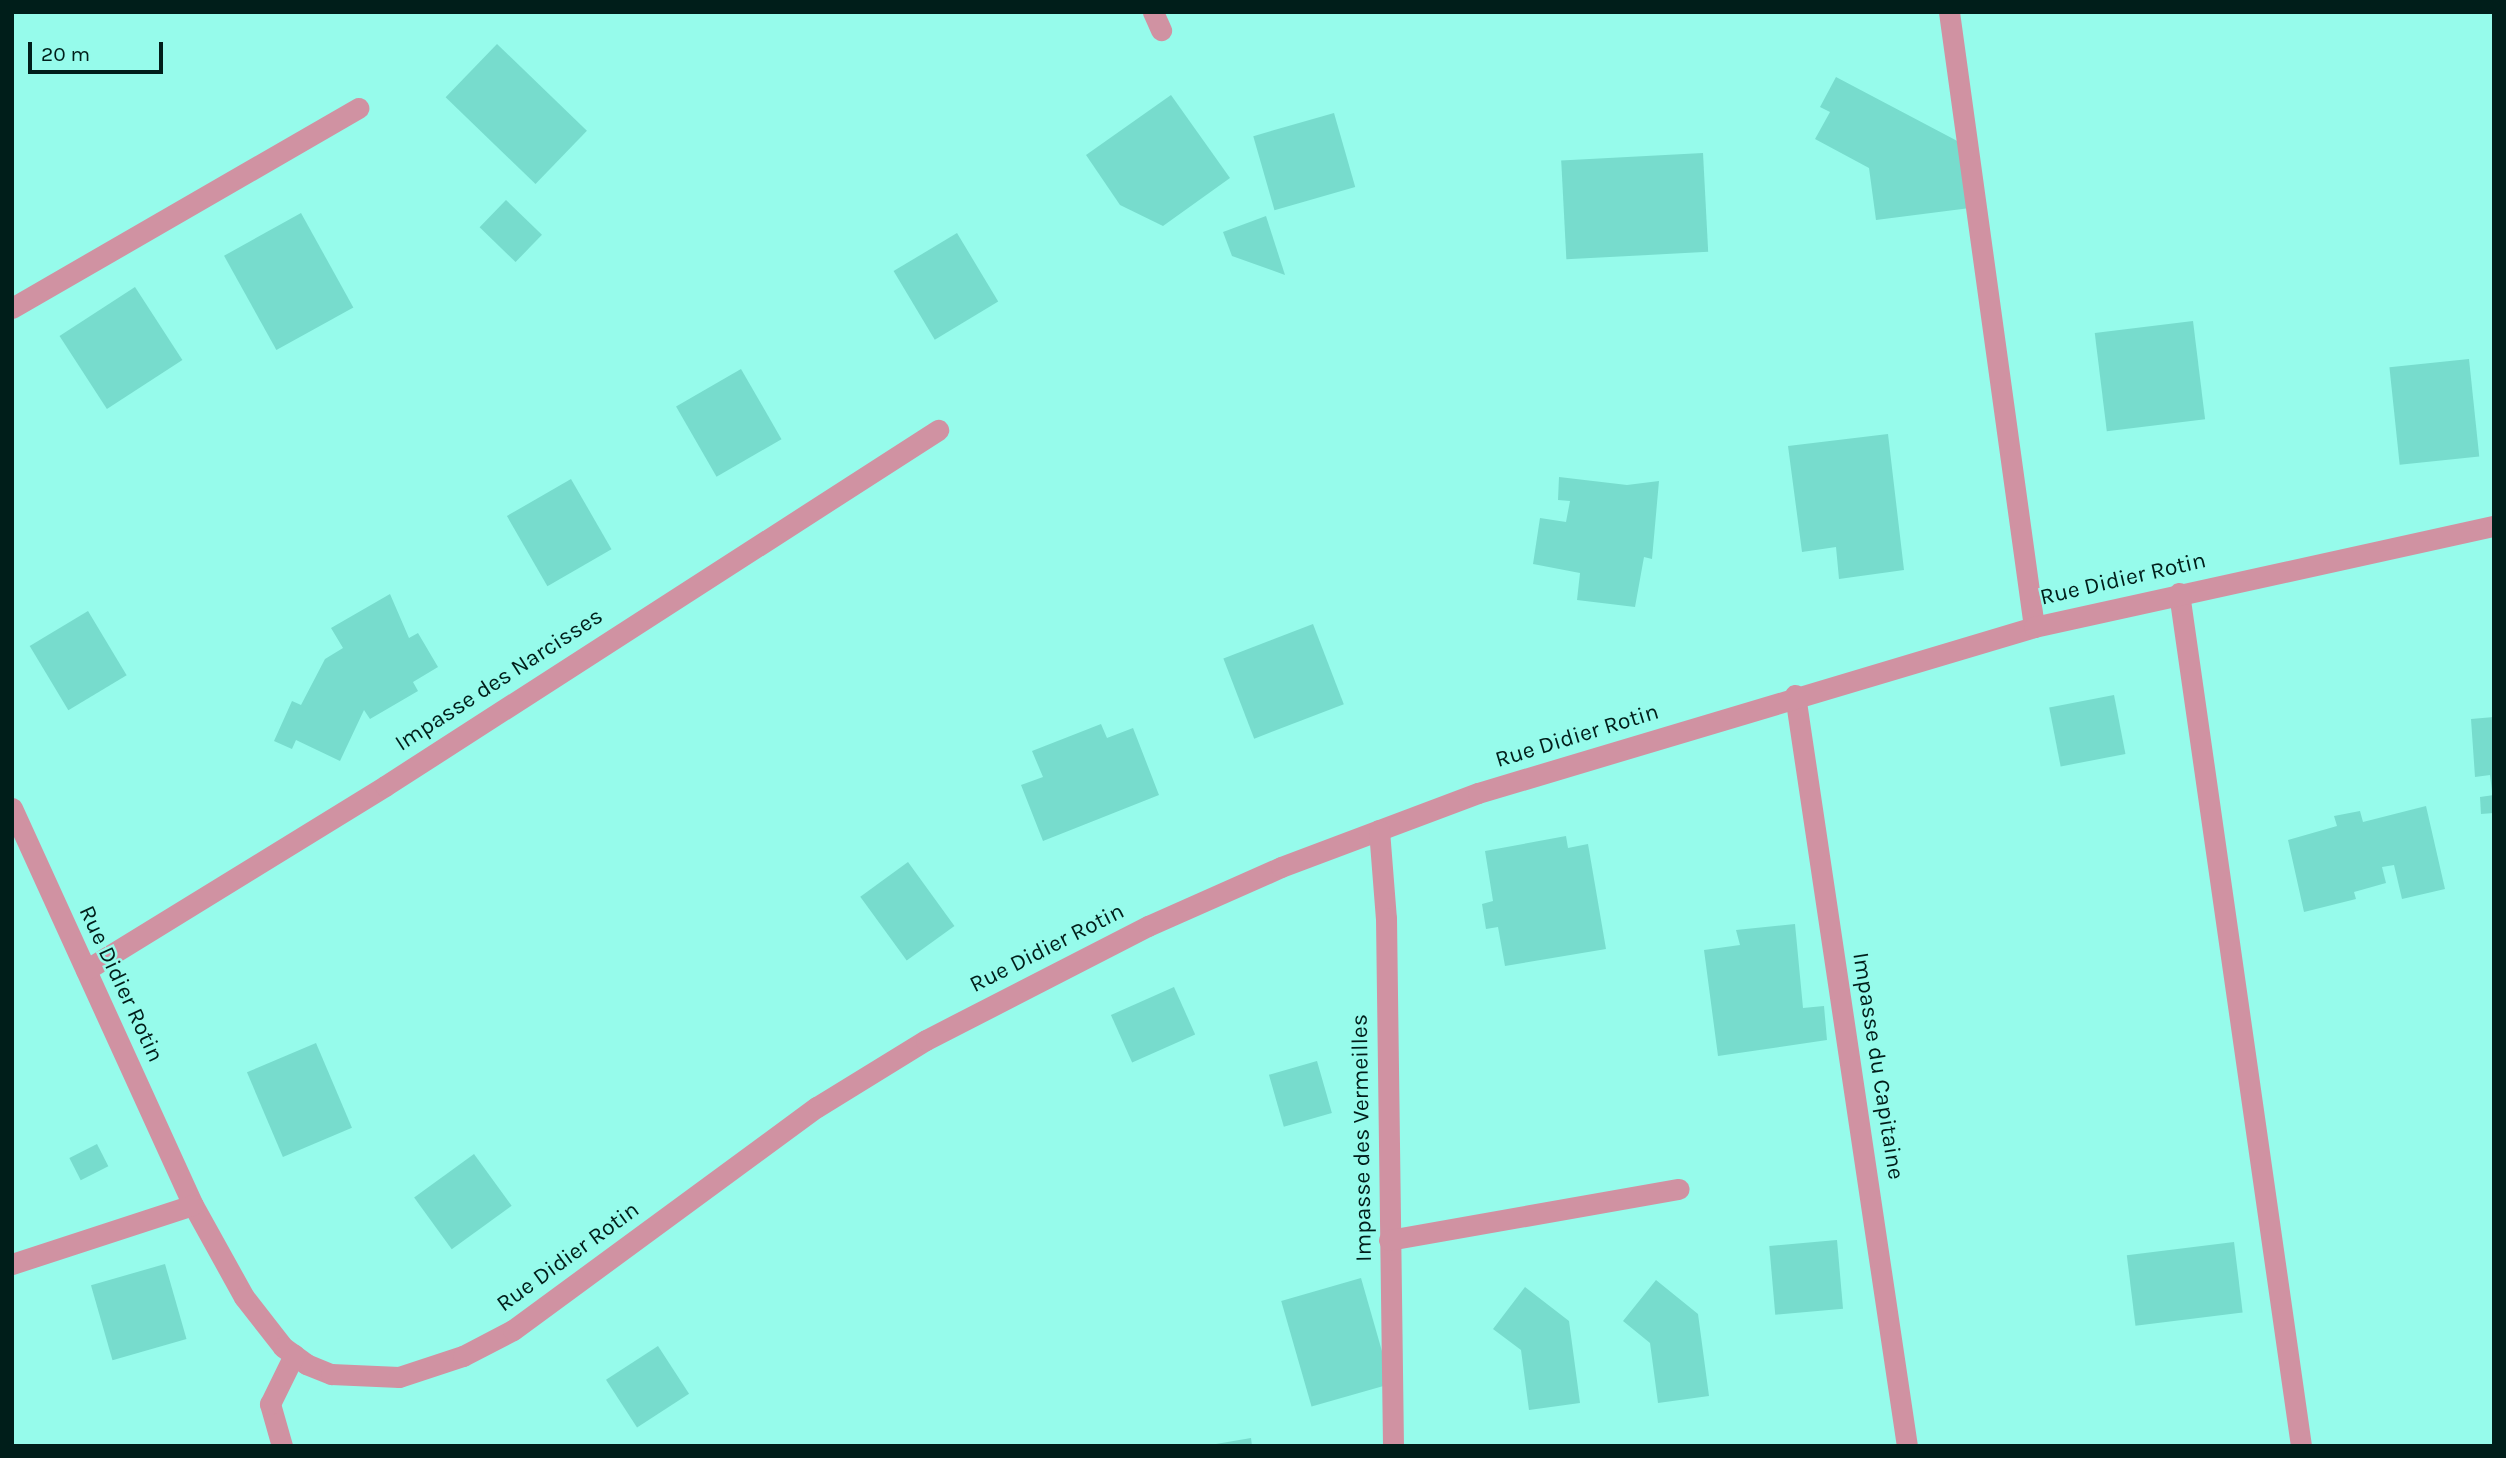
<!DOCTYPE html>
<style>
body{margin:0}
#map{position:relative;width:2506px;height:1458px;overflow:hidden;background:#96fbeb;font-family:Karla,sans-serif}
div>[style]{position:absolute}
.building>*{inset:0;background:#77dccd;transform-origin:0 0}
.minor>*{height:21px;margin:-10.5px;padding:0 10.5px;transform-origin:10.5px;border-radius:10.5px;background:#d092a2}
span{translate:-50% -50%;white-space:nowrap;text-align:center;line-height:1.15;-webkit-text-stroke:5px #96fbeb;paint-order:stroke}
.street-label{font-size:23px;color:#001e1a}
.frame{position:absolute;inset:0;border:14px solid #001e1a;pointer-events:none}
.scale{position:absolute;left:28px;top:42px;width:135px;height:32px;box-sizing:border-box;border:4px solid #001e1a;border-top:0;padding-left:9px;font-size:21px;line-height:24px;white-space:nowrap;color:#001e1a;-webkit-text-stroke:5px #96fbeb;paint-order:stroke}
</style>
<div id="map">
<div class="building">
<i style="left:497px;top:44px;width:125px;height:74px;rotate:44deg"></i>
<i style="clip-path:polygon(1836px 77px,1963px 144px,1970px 208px,1876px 220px,1869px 168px,1815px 139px,1830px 112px,1820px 107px)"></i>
<i style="clip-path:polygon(1171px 95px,1230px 178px,1163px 226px,1120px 205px,1086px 155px)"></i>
<i style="left:1334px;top:113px;width:77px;height:84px;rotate:74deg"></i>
<i style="left:1703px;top:153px;width:99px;height:142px;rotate:87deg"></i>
<i style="left:506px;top:200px;width:50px;height:38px;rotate:44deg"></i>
<i style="left:301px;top:213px;width:108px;height:88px;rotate:61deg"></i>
<i style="clip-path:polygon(1266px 216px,1285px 275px,1232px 256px,1223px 232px)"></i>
<i style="left:957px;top:233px;width:80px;height:74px;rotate:59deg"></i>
<i style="left:135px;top:287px;width:87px;height:90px;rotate:57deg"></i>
<i style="left:2193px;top:321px;width:99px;height:99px;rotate:83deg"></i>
<i style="left:2469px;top:359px;width:98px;height:80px;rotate:84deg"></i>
<i style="left:741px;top:369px;width:81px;height:75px;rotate:60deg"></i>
<i style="clip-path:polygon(1888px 434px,1904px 570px,1839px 579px,1836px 547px,1802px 552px,1788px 446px)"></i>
<i style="clip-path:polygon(1559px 477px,1627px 485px,1659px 481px,1652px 559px,1644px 557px,1635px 607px,1577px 600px,1580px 573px,1533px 564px,1540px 518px,1566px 522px,1570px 501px,1558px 500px)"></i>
<i style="left:571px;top:479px;width:81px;height:74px;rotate:60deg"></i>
<i style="clip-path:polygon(390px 594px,409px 638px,418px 633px,438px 667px,413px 682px,418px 691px,370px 719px,364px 710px,340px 761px,296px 740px,292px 749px,274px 741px,292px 701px,301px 705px,325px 659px,343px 648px,331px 628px)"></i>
<i style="left:88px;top:611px;width:75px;height:68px;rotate:59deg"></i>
<i style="left:1313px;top:624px;width:86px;height:96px;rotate:69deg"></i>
<i style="left:2114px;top:695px;width:60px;height:66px;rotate:79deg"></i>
<i style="clip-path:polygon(2494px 717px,2494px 791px,2492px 791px,2490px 775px,2475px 777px,2471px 719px)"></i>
<i style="clip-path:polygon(1101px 724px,1107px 738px,1133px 728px,1159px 795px,1043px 841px,1021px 785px,1043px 777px,1032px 751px)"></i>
<i style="clip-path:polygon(2494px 795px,2494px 813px,2481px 814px,2480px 797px)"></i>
<i style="clip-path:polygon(2426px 806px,2445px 889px,2402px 899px,2394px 865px,2382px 867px,2386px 883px,2354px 892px,2356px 899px,2304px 912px,2288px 840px,2337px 826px,2334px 816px,2360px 811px,2363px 822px)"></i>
<i style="clip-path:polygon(1566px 836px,1568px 848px,1588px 844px,1606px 949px,1505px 966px,1498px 927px,1486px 929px,1482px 904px,1493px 901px,1485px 851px)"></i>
<i style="left:908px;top:862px;width:79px;height:59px;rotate:54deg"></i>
<i style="clip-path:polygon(1795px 924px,1803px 1008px,1824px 1006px,1827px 1040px,1718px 1056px,1704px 950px,1740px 945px,1736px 930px)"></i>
<i style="left:1174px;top:987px;width:52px;height:69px;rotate:66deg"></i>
<i style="left:316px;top:1043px;width:92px;height:75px;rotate:67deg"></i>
<i style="left:1317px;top:1061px;width:54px;height:50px;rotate:74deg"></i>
<i style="left:97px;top:1144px;width:25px;height:31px;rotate:63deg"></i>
<i style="left:474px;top:1154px;width:64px;height:74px;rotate:54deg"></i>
<i style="left:1837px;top:1240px;width:69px;height:68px;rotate:85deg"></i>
<i style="left:2234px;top:1242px;width:71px;height:108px;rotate:83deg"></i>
<i style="left:165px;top:1264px;width:78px;height:77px;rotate:74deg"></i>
<i style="left:1361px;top:1278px;width:110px;height:83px;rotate:74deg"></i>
<i style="clip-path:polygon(1656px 1280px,1698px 1314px,1709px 1396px,1658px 1403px,1650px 1343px,1623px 1321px)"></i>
<i style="clip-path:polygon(1525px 1287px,1569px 1321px,1580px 1403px,1529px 1410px,1521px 1350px,1493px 1329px)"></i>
<i style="left:658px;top:1346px;width:57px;height:62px;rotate:57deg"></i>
<i style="clip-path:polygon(1251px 1438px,1252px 1446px,1216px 1446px,1216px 1444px)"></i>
</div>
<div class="minor">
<i style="left:1153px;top:12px;width:20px;rotate:66deg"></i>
<i style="left:1949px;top:12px;width:621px;rotate:82.13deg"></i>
<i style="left:12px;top:308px;width:400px;rotate:-30deg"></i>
<i style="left:2179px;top:593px;width:862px;rotate:81.86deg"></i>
<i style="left:1795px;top:695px;width:759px;rotate:81.52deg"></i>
<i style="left:12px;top:808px;width:436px;rotate:65.5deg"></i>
<i style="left:193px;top:1205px;width:105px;rotate:61deg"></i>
<i style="left:244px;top:1297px;width:63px;rotate:52deg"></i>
<i style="left:283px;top:1347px;width:29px;rotate:36deg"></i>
<i style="left:306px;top:1364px;width:27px;rotate:22deg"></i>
<i style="left:331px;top:1374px;width:68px;rotate:2.5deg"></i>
<i style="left:399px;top:1377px;width:67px;rotate:-18.2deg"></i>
<i style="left:463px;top:1356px;width:56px;rotate:-27.5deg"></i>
<i style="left:513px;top:1330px;width:377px;rotate:-36.3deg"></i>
<i style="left:817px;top:1107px;width:128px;rotate:-31.6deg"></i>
<i style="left:926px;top:1040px;width:250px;rotate:-27.2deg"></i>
<i style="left:1148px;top:926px;width:145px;rotate:-23.9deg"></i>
<i style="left:1281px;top:867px;width:210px;rotate:-20.6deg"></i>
<i style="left:1478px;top:793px;width:580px;rotate:-16.62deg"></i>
<i style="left:2034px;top:627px;width:471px;rotate:-12.4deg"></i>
<i style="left:1379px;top:830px;width:88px;rotate:85.5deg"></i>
<i style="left:1386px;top:918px;width:528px;rotate:89.24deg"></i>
<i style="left:86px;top:970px;width:351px;rotate:-31.6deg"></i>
<i style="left:385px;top:786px;width:658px;rotate:-32.77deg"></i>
<i style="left:1389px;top:1240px;width:294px;rotate:-10deg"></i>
<i style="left:12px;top:1264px;width:190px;rotate:-18.1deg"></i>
<i style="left:282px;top:1446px;width:44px;rotate:-105.9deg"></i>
<i style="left:270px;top:1404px;width:55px;rotate:-63.9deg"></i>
</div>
<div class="street-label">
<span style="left:2123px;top:579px;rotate:-13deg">Rue Didier Rotin</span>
<span style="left:499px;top:680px;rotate:-33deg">Impasse des Narcisses</span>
<span style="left:1577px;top:736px;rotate:-17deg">Rue Didier Rotin</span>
<span style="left:1047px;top:948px;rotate:-27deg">Rue Didier Rotin</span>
<span style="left:121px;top:984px;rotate:65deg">Rue Didier Rotin</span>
<span style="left:1878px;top:1066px;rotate:81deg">Impasse du Capitaine</span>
<span style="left:1362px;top:1138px;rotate:-91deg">Impasse des Vermeilles</span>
<span style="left:568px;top:1257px;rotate:-36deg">Rue Didier Rotin</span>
</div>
<div class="frame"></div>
<div class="scale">20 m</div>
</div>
